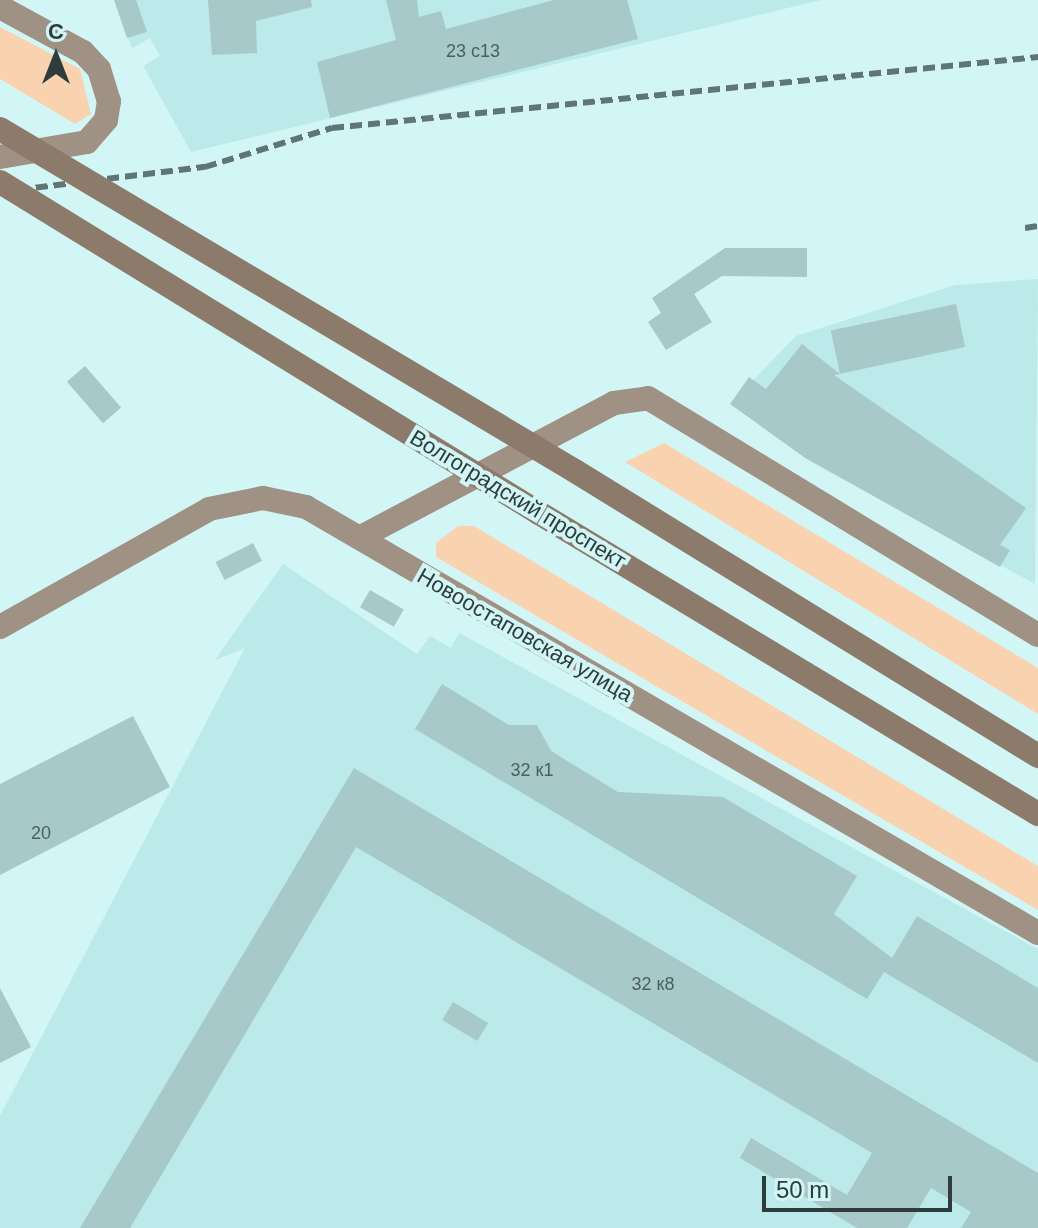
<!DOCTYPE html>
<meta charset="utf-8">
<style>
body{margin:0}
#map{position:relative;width:1038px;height:1228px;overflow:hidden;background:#d2f6f6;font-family:Helvetica,sans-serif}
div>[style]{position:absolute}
.built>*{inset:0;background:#bce9e9}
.green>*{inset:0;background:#f9d3b0}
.building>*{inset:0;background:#a7c9c9;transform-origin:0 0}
.secondary>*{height:24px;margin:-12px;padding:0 12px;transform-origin:12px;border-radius:12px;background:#9f9184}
.primary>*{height:24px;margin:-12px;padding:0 12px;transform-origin:12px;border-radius:12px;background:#8c7b6b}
.rail>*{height:6px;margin-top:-3px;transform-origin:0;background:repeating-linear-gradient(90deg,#607575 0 12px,transparent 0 18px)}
.primary-bridge>*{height:24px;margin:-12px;padding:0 12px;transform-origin:12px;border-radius:12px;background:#8c7b6b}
span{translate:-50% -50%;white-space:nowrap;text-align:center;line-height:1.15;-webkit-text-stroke:8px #d2f6f6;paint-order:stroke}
.number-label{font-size:18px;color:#4c5f5f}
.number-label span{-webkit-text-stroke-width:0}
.street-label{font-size:22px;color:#2e3c3c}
.north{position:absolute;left:16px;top:16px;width:80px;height:80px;-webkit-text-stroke:6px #d2f6f6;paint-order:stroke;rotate:0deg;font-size:22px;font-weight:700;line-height:32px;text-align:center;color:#2e3c3c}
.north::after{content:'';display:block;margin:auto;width:28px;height:36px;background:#2e3c3c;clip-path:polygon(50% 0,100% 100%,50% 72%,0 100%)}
.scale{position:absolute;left:762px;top:1176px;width:190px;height:36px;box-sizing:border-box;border:4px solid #2e3c3c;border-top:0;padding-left:10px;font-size:24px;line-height:28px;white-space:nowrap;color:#2e3c3c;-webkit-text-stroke:6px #d2f6f6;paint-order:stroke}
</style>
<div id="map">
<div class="built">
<i style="clip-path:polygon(94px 0,821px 0,191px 152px,143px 66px,160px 56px,150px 38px,132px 48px,114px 0)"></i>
<i style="clip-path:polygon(1038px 279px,1035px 584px,809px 461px,730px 404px,796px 336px,955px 285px)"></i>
<i style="clip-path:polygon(283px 564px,417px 654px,430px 636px,451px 648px,459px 633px,1038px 949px,1038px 1228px,0 1228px,0 1116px,245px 648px,215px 660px)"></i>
</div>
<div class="green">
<i style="clip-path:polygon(0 27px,80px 69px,91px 114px,75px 124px,0 79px)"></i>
<i style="clip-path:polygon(664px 443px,1038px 668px,1038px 714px,625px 462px)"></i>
<i style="clip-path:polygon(458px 526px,474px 526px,1038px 866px,1038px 910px,436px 557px,436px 543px)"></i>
</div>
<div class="building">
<i style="clip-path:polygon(114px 0,136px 0,147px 32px,127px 38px)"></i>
<i style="clip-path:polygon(208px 0,311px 0,312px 7px,256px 21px,257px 53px,212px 55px)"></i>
<i style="clip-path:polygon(386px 0,417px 0,419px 17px,441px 11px,446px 29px,554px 0,627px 0,638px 39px,330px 118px,317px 62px,396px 40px)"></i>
<i style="clip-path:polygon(725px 248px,807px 248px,807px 277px,722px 276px,694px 294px,712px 322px,666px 350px,648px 322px,661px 313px,652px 298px)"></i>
<i style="left:956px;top:304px;width:44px;height:128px;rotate:78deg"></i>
<i style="clip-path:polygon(802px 344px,840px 374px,834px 375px,1026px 508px,1000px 545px,1010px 550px,1000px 567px,804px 457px,730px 404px,749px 377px,766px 389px)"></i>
<i style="left:85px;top:366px;width:55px;height:24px;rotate:49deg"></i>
<i style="left:253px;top:543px;width:20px;height:42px;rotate:63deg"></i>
<i style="left:370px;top:590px;width:39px;height:20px;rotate:30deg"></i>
<i style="clip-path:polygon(442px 684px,509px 725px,537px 725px,551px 751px,618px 792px,723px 797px,857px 876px,834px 914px,892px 958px,917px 916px,1038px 988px,1038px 1063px,884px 972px,867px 999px,415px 729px)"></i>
<i style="clip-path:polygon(133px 716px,170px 787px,0 875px,0 784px)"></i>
<i style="clip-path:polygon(354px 768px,1038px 1173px,1038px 1228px,961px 1228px,971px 1212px,931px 1188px,907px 1228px,857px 1228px,740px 1158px,751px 1138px,847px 1195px,872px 1153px,356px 847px,130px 1228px,80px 1228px)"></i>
<i style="clip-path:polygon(0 988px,31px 1047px,0 1063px)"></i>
<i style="left:453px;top:1002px;width:41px;height:21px;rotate:31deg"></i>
</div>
<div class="secondary">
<i style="left:0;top:7px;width:94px;rotate:28.5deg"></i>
<i style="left:83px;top:52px;width:23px;rotate:47deg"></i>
<i style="left:99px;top:69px;width:34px;rotate:73deg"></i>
<i style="left:109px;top:101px;width:19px;rotate:99deg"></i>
<i style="left:106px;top:120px;width:29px;rotate:131deg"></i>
<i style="left:87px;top:142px;width:88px;rotate:170.2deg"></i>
<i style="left:361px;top:537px;width:286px;rotate:-27.9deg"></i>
<i style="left:614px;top:403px;width:34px;rotate:-8deg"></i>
<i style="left:648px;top:398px;width:456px;rotate:31.3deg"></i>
<i style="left:0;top:627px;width:240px;rotate:-29.4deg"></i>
<i style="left:209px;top:509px;width:55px;rotate:-11.5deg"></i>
<i style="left:263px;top:498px;width:44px;rotate:11.8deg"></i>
<i style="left:306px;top:507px;width:847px;rotate:30.2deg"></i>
</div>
<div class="primary">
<i style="left:575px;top:471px;width:544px;rotate:31.61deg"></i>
<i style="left:539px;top:513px;width:583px;rotate:31.1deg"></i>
</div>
<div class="rail">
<i style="left:0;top:192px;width:207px;rotate:-7deg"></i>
<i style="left:205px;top:167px;width:133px;rotate:-17.1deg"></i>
<i style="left:332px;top:128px;width:710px;rotate:-5.74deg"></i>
<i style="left:1025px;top:228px;width:13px;rotate:-9deg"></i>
</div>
<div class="primary-bridge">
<i style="left:0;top:129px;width:669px;rotate:30.74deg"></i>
<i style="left:0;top:182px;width:633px;rotate:31.55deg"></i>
</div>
<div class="number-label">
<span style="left:473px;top:51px">23 с13</span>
<span style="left:532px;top:770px">32 к1</span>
<span style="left:41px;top:833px">20</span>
<span style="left:653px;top:984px">32 к8</span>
</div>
<div class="street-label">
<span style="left:518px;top:499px;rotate:31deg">Волгоградский проспект</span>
<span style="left:525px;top:635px;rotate:30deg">Новоостаповская улица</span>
</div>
<div class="north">С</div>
<div class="scale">50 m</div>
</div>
